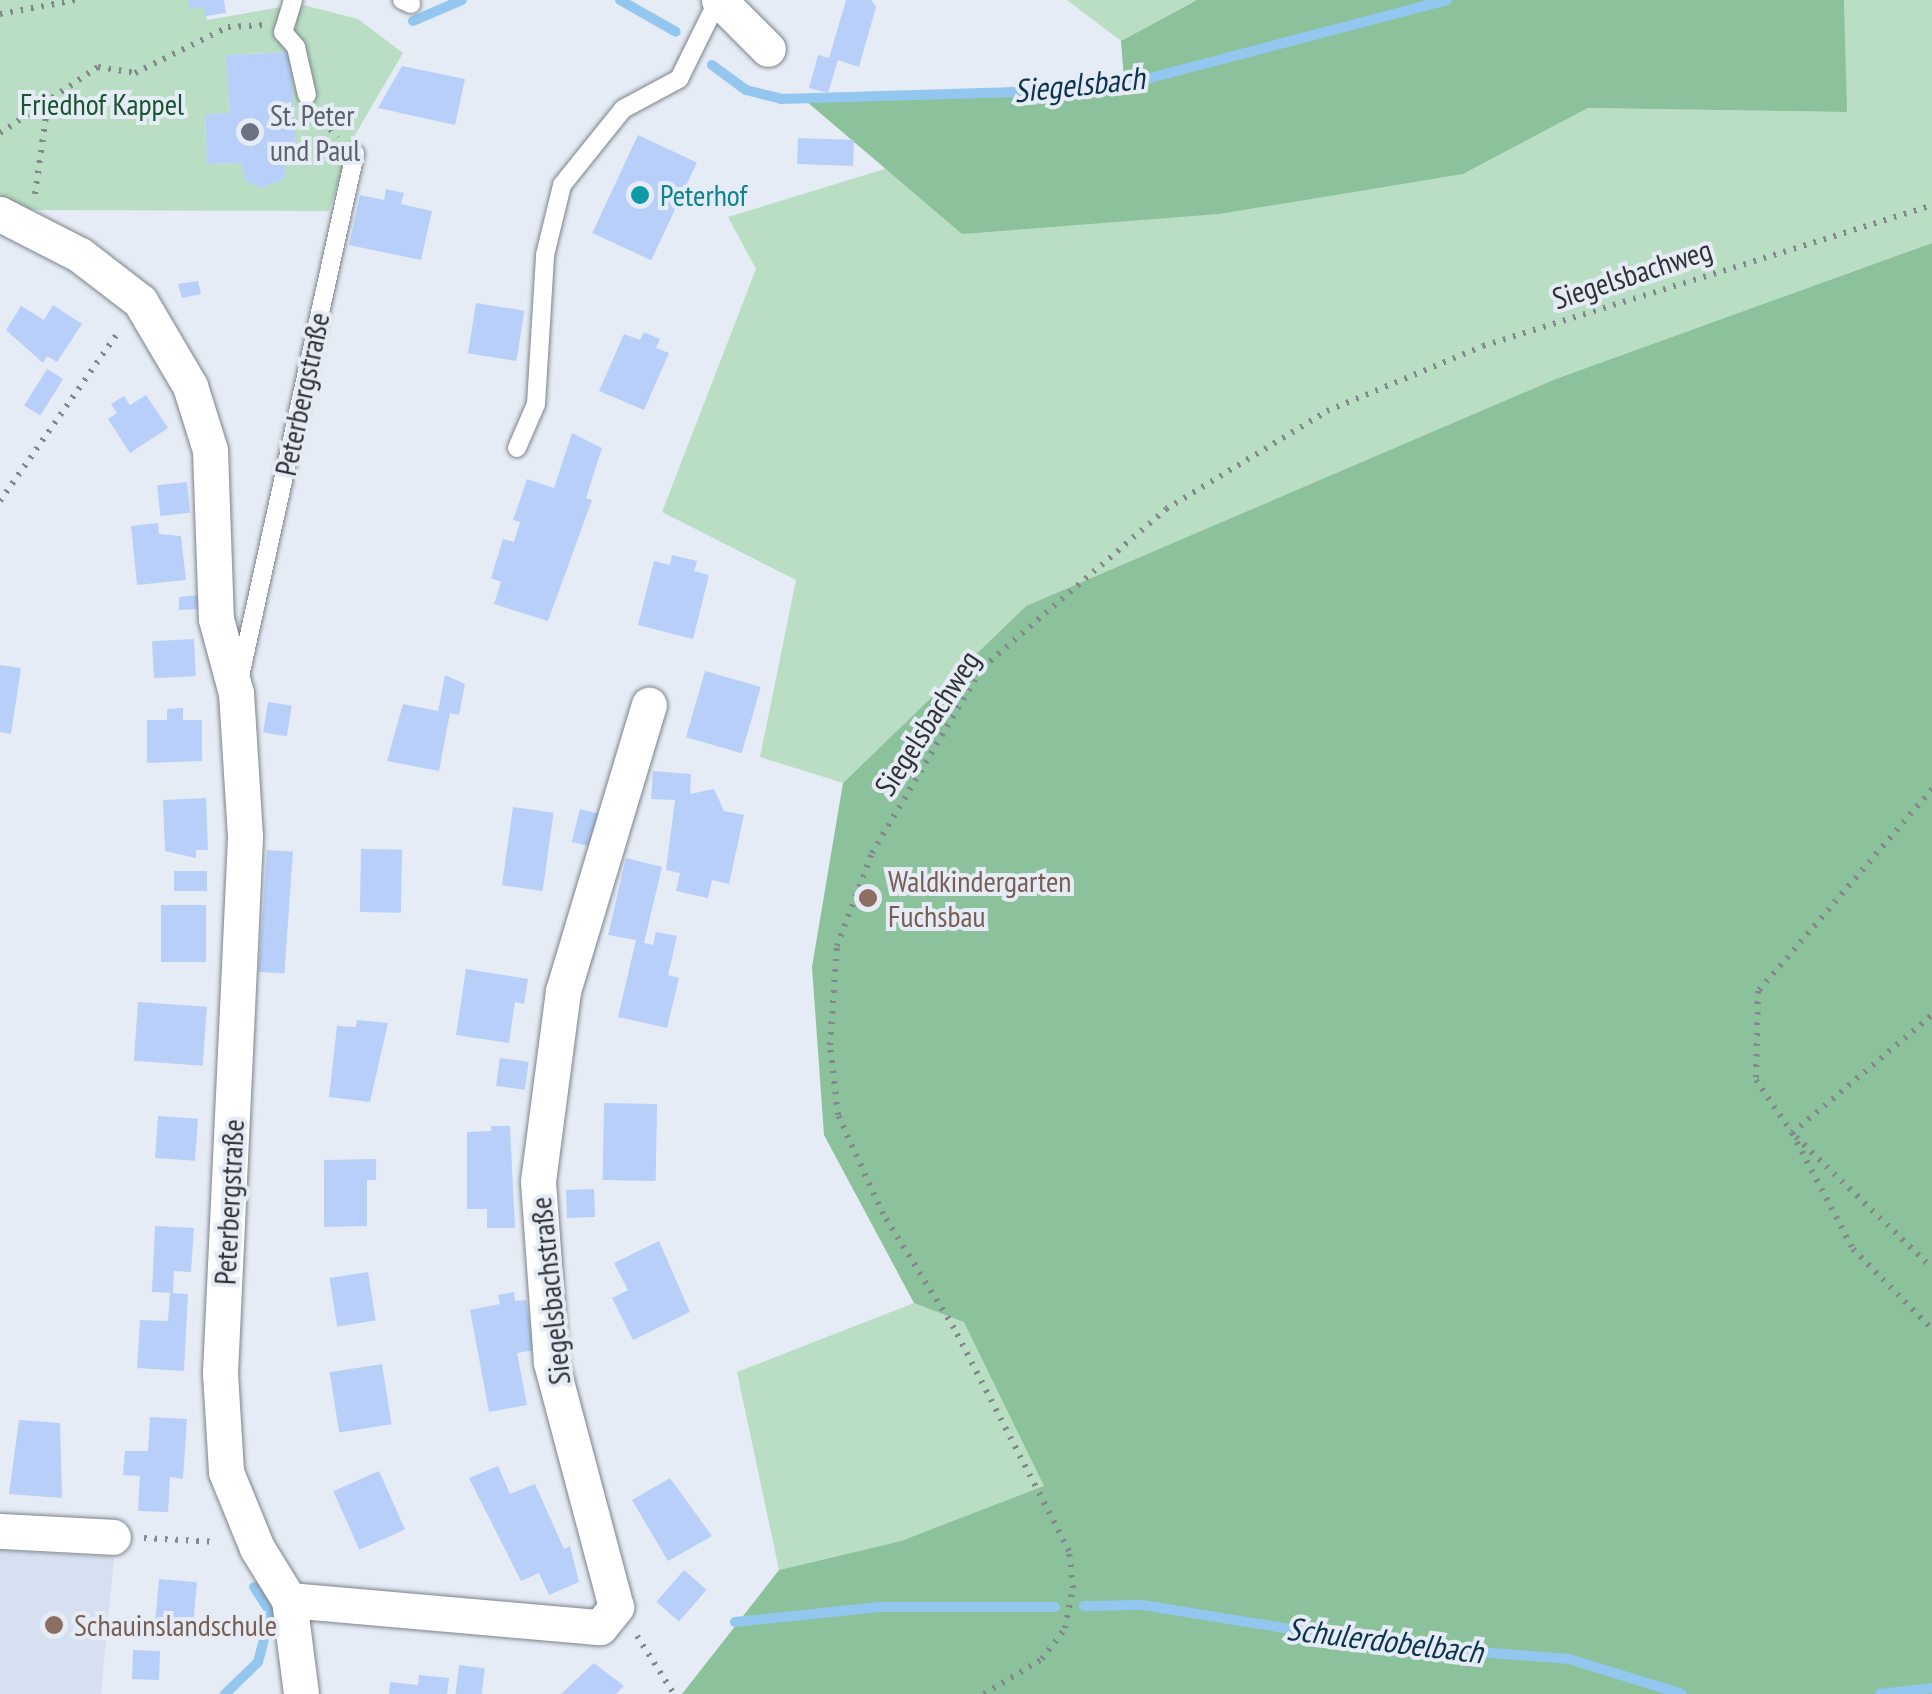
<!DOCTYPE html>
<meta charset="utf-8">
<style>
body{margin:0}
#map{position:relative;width:1932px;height:1694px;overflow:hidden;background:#e6ecf6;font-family:"PT Sans Narrow",sans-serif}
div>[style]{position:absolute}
.built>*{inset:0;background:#d7e0f1}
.green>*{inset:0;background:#b9dec3}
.forest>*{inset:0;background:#8bc19b}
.stream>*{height:10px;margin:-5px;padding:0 5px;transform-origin:5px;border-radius:5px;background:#93c7f0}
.building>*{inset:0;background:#b8cff9;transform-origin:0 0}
.path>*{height:6px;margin-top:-3px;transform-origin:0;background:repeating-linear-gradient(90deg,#83878e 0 2.5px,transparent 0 10.5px)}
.roads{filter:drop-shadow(0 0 2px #7d838c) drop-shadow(0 0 2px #7d838c)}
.lane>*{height:18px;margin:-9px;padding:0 9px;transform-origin:9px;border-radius:9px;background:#fff}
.street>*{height:35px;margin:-17.5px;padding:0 17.5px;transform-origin:17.5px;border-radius:17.5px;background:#fff}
.dots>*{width:28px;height:28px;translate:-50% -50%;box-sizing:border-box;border:5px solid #e6ecf6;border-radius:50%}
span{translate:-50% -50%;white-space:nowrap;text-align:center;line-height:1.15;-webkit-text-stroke:8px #e6ecf6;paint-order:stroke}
.park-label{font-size:30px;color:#175530}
.worship-label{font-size:30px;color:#5b616d}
.left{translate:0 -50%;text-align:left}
.culture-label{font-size:30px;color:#0d838f}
.street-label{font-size:30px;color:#303236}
.education-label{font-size:30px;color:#785e54}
.water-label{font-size:32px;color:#0a344f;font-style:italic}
</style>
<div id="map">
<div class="built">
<i style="clip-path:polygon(0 1550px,114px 1557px,101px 1694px,0 1694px)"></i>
</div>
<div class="green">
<i style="clip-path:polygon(evenodd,0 0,203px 0,207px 20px,299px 4px,358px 19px,403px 53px,352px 140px,329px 211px,28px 210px,0 196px,0 0,290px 52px,296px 149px,287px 150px,284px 179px,261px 188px,246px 181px,241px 163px,207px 164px,205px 115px,230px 113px,227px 55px,290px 52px)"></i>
<i style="clip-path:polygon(1067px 0,1197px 0,1121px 41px)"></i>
<i style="clip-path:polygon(1844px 0,1932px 0,1932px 243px,1556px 380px,1026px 606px,843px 783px,760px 757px,796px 580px,662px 512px,756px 269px,728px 217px,888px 168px,962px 234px,1463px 174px,1588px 108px,1846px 112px)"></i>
<i style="clip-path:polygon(914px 1303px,964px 1321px,1045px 1487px,901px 1541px,779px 1570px,737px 1372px)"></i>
</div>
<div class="forest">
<i style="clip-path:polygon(1197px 0,1844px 0,1847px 112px,1588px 108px,1463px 174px,1219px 214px,962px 234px,806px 101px,1124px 80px,1121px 41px)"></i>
<i style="clip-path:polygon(1932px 243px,1932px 1694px,682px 1694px,779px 1570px,901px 1541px,1044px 1486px,964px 1322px,914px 1303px,824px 1135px,812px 967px,843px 783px,1026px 606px,1556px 379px)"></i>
</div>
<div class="stream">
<i style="left:620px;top:0;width:64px;rotate:29.7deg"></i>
<i style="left:413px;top:21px;width:53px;rotate:-23.2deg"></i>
<i style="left:712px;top:65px;width:42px;rotate:36.3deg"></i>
<i style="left:746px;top:90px;width:36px;rotate:14deg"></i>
<i style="left:781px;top:99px;width:236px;rotate:-1.7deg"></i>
<i style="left:1017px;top:92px;width:134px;rotate:-6deg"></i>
<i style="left:1150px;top:78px;width:307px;rotate:-14.7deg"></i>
<i style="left:1084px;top:1606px;width:58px;rotate:-1deg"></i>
<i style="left:1142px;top:1605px;width:249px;rotate:9.2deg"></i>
<i style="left:1388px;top:1645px;width:182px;rotate:4.4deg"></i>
<i style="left:1569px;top:1659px;width:118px;rotate:17.2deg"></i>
<i style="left:735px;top:1622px;width:145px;rotate:-5.9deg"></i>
<i style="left:879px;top:1607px;width:176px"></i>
<i style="left:225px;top:1694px;width:46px;rotate:-44.1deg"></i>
<i style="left:258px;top:1662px;width:51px;rotate:-75.1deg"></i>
<i style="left:271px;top:1613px;width:31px;rotate:-123deg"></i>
<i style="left:1880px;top:1694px;width:52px;rotate:-6.6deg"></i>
</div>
<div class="building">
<i style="clip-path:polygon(188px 0,224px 0,226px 13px,205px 16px,204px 8px,189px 9px)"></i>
<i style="clip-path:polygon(846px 0,871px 0,876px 7px,859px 67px,838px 60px,828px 93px,809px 88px,818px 55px,829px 58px)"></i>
<i style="clip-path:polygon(290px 52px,296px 149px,287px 150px,284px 179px,261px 188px,246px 181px,241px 163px,207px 164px,205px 114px,230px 113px,226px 55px)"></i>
<i style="clip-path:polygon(402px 66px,465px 79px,455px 125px,378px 108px)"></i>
<i style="left:638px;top:135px;width:65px;height:108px;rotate:25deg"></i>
<i style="left:798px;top:138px;width:56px;height:26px;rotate:2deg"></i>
<i style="clip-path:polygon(386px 189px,404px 193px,401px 204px,432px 211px,421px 260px,349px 245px,360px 195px,384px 200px)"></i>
<i style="clip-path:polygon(198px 281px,201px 294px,182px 298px,178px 284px)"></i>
<i style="left:476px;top:303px;width:49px;height:51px;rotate:9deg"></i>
<i style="clip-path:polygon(53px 305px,82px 324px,57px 362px,47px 356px,43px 363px,6px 330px,21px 306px,44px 320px)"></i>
<i style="clip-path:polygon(644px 332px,660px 339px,656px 348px,669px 353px,644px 410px,599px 391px,624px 334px,640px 340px)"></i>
<i style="left:47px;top:369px;width:19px;height:43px;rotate:32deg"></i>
<i style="clip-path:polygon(146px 395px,168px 428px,130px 453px,108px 419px,117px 413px,111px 404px,124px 396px,130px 405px)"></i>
<i style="clip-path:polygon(572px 433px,602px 448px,586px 498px,592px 500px,548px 621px,494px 604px,501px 582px,491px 578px,503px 539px,514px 542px,520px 522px,513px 520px,527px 479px,554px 488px)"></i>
<i style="left:187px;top:482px;width:31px;height:30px;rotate:84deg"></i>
<i style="clip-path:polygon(158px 523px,159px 534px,181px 536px,186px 580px,137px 585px,131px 526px)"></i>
<i style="clip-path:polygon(672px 555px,697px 561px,694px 571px,709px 575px,693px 639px,638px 625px,654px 561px,670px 565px)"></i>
<i style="clip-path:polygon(200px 595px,202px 609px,179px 610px,179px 597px)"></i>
<i style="left:194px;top:639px;width:37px;height:42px;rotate:87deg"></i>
<i style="clip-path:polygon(0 665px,21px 668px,11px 734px,0 732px)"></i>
<i style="left:705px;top:671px;width:58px;height:69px;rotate:16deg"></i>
<i style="clip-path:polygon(445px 675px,465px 684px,459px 715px,450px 713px,439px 771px,387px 761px,403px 704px,438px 711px)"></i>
<i style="left:268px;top:702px;width:24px;height:31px;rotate:9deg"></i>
<i style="clip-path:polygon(183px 708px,183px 720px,202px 720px,202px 761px,147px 763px,147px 720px,167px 720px,167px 709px)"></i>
<i style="clip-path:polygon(653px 771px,691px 774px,690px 794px,714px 789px,724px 811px,744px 815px,729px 884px,712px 880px,708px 898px,676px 891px,680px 873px,666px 870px,675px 800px,651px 799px)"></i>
<i style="clip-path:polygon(206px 798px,208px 850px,196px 850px,196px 858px,165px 851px,163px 800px)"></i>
<i style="left:513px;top:807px;width:41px;height:79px;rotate:8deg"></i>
<i style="left:580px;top:809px;width:21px;height:34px;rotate:14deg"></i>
<i style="left:361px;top:849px;width:41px;height:63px;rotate:1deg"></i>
<i style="left:267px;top:850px;width:26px;height:122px;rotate:4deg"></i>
<i style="clip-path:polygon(626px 858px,662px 867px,644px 943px,653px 945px,656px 932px,677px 936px,668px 975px,679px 978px,667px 1028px,618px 1017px,636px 940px,608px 935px)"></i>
<i style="left:174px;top:871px;width:33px;height:20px"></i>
<i style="left:161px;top:905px;width:45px;height:57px"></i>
<i style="clip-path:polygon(466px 969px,528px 979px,524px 1004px,515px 1002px,509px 1043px,456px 1035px)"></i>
<i style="left:138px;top:1002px;width:69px;height:59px;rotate:4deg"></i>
<i style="clip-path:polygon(357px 1020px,388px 1023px,370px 1102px,329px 1097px,337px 1026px,356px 1027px)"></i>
<i style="left:500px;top:1058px;width:29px;height:28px;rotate:8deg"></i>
<i style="left:604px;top:1103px;width:53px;height:77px;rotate:1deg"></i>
<i style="left:158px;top:1116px;width:40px;height:42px;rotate:4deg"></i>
<i style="clip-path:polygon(491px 1126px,510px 1126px,515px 1228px,487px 1228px,487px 1209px,467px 1209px,467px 1132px,491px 1131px)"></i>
<i style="clip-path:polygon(376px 1159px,376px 1180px,367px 1180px,367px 1226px,324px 1227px,324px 1160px)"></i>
<i style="left:594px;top:1189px;width:28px;height:28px;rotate:88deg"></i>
<i style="clip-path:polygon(155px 1226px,194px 1228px,191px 1272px,174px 1271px,173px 1293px,152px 1292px)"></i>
<i style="clip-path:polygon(659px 1241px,690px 1312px,633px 1340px,612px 1298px,628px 1290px,614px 1263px)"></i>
<i style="left:368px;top:1272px;width:49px;height:39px;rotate:81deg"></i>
<i style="clip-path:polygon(514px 1292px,515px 1301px,526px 1300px,535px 1350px,517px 1353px,527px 1405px,489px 1412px,470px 1310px,500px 1304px,498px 1295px)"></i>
<i style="clip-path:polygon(170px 1293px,188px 1294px,184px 1371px,137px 1368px,140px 1320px,168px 1321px)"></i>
<i style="left:382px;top:1364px;width:61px;height:53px;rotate:81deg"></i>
<i style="clip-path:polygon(150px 1417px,187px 1419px,183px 1479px,170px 1477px,168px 1512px,138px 1511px,140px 1476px,123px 1475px,125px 1451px,148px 1451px)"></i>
<i style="clip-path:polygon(19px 1420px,60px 1423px,62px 1498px,9px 1494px)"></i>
<i style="clip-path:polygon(498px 1466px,510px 1494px,535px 1484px,564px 1549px,570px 1546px,579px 1582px,549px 1595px,539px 1573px,521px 1581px,469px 1478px)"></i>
<i style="left:379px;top:1471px;width:64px;height:50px;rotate:66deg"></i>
<i style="clip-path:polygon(670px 1478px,712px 1536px,668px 1561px,632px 1500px)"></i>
<i style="left:684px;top:1570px;width:30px;height:42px;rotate:41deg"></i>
<i style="left:159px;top:1579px;width:38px;height:42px;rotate:5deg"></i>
<i style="left:133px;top:1650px;width:27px;height:29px;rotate:2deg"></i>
<i style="clip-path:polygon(594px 1663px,624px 1686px,616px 1694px,561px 1694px)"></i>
<i style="left:459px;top:1665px;width:26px;height:29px;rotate:7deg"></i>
<i style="clip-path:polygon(419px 1675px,449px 1678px,447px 1694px,389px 1694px,390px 1682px,418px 1685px)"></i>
</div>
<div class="path">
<i style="left:0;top:14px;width:77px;rotate:-10.4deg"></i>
<i style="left:317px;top:113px;width:32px;rotate:51deg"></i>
<i style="left:0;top:133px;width:118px;rotate:-34deg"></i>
<i style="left:98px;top:67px;width:37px;rotate:9deg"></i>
<i style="left:135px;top:73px;width:104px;rotate:-26.3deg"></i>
<i style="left:228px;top:27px;width:35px;rotate:-3deg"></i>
<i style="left:35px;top:194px;width:93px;rotate:-82deg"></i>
<i style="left:0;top:501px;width:208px;rotate:-55deg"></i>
<i style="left:1932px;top:789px;width:267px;rotate:130.7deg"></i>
<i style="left:1758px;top:991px;width:89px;rotate:91.3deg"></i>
<i style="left:1756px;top:1080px;width:64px;rotate:55.8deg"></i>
<i style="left:1792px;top:1133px;width:183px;rotate:-40.1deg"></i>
<i style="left:1792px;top:1133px;width:131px;rotate:62.3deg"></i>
<i style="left:1853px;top:1249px;width:112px;rotate:45.4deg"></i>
<i style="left:1796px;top:1137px;width:189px;rotate:43.9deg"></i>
<i style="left:144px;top:1538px;width:73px;rotate:3.1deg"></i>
<i style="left:637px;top:1636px;width:69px;rotate:57.5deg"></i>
<i style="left:984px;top:1694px;width:68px;rotate:-31.1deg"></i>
<i style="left:1042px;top:1659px;width:39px;rotate:-53deg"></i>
<i style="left:1065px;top:1628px;width:41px;rotate:-78.7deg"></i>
<i style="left:1073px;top:1588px;width:37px;rotate:-96deg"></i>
<i style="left:1069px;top:1551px;width:251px;rotate:-117.3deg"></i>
<i style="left:954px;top:1328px;width:134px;rotate:-121.9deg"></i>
<i style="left:883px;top:1214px;width:109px;rotate:-114.4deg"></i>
<i style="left:838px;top:1115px;width:70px;rotate:-96.5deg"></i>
<i style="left:830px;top:1045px;width:99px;rotate:-86deg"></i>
<i style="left:837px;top:946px;width:99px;rotate:-69.4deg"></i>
<i style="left:872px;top:853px;width:215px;rotate:-59.3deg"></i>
<i style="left:982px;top:668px;width:243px;rotate:-40.8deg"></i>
<i style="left:1166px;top:509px;width:188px;rotate:-31.3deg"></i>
<i style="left:1327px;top:411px;width:169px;rotate:-22.6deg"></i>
<i style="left:1483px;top:346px;width:471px;rotate:-17.4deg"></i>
</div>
<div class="roads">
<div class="lane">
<i style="left:293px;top:0;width:34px;rotate:107deg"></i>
<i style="left:283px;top:32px;width:20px;rotate:49deg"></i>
<i style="left:296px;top:47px;width:49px;rotate:77.1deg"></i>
<i style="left:402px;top:0;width:10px;rotate:24deg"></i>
<i style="left:517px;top:448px;width:48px;rotate:-66.6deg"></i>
<i style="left:536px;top:404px;width:149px;rotate:-86.5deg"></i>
<i style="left:545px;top:255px;width:72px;rotate:-76.3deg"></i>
<i style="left:562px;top:185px;width:97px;rotate:-51.2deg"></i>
<i style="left:623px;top:109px;width:64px;rotate:-28.2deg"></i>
<i style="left:679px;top:79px;width:88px;rotate:-63.7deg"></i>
<i style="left:240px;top:676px;width:535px;rotate:-77.58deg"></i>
</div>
<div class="street">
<i style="left:719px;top:0;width:69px;rotate:45deg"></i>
<i style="left:0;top:214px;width:90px;rotate:27.1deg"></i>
<i style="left:80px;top:255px;width:76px;rotate:37.5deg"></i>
<i style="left:140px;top:301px;width:99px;rotate:59.5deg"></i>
<i style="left:190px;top:386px;width:67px;rotate:72.6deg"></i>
<i style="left:210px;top:450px;width:169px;rotate:88deg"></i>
<i style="left:216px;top:619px;width:77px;rotate:74.9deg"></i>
<i style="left:236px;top:693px;width:144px;rotate:86.4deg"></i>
<i style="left:245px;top:837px;width:537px;rotate:92.67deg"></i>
<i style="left:220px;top:1373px;width:99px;rotate:86.5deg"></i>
<i style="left:226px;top:1472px;width:82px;rotate:67.8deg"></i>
<i style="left:257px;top:1548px;width:61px;rotate:58.4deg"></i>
<i style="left:289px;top:1600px;width:95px;rotate:82.7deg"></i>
<i style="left:0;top:1531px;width:113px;rotate:3deg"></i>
<i style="left:289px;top:1600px;width:312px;rotate:5deg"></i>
<i style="left:600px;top:1627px;width:26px;rotate:-51deg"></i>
<i style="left:616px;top:1607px;width:253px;rotate:-104.9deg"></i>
<i style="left:551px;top:1363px;width:182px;rotate:-94.1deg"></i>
<i style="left:538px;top:1181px;width:192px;rotate:-82.5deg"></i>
<i style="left:563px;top:991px;width:299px;rotate:-73.3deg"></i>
</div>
</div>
<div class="dots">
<i style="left:250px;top:132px;background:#6b7280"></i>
<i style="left:640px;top:195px;background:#0f9aa8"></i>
<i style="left:868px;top:898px;background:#8d6e63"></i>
<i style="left:54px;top:1625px;background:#8d6e63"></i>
</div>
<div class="park-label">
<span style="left:102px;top:104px">Friedhof Kappel</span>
</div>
<div class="worship-label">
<span class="left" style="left:270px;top:132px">St. Peter<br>und Paul</span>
</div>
<div class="culture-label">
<span class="left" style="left:660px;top:195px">Peterhof</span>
</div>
<div class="street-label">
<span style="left:1632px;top:274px;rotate:-18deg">Siegelsbachweg</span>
<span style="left:302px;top:394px;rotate:-78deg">Peterbergstraße</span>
<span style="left:927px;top:723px;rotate:-57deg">Siegelsbachweg</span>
<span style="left:229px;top:1202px;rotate:-87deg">Peterbergstraße</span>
<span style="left:550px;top:1291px;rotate:-96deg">Siegelsbachstraße</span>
</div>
<div class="education-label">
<span class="left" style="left:888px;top:898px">Waldkindergarten<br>Fuchsbau</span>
<span class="left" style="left:74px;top:1625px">Schauinslandschule</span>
</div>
<div class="water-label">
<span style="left:1079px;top:84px;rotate:-6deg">Siegelsbach</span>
<span style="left:1385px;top:1640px;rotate:7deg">Schulerdobelbach</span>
</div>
</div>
